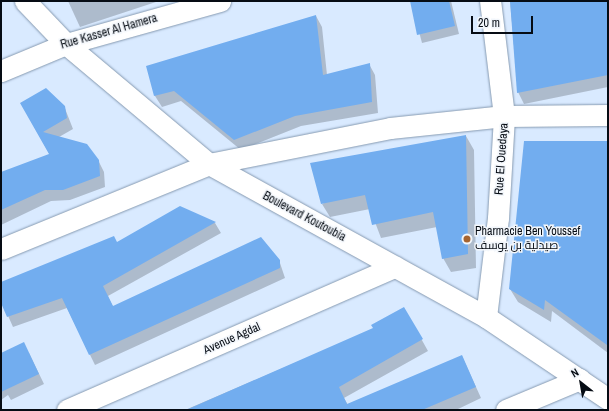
<!DOCTYPE html>
<meta charset="utf-8">
<style>
body{margin:0}
#map{position:relative;width:609px;height:411px;overflow:hidden;background:#d9eaff;font-family:"Archivo Narrow",Cairo,sans-serif}
div>[style]{position:absolute}
.shadow>*{inset:0;background:#0003}
.building>*{inset:0;background:#72adef}
.roads{filter:drop-shadow(0 0 1px #869ab1) drop-shadow(0 0 1px #869ab1)}
.minor>*{height:21px;margin:-10.5px;padding:0 10.5px;transform-origin:10.5px;border-radius:10.5px;background:#fff}
.dots>*{width:11px;height:11px;translate:-50% -50%;box-sizing:border-box;border:2px solid #f2f6fb;border-radius:50%}
span{translate:-50% -50%;white-space:nowrap;text-align:center;line-height:1.15;-webkit-text-stroke:3px #f2f6fb;paint-order:stroke}
.street-label{font-size:12px;color:#060c14}
.poi-label{font-size:12px;color:#060c14}
.left{translate:0 -50%;text-align:left}
.frame{position:absolute;inset:0;border:2px solid #060c14;pointer-events:none}
.north{position:absolute;left:561px;top:363px;width:40px;height:40px;-webkit-text-stroke:3px #f2f6fb;paint-order:stroke;rotate:329deg;font-size:11px;font-weight:700;line-height:16px;text-align:center;color:#060c14}
.north::after{content:'';display:block;margin:auto;width:14px;height:18px;background:#060c14;clip-path:polygon(50% 0,100% 100%,50% 72%,0 100%)}
.scale{position:absolute;left:471px;top:16px;width:62px;height:18px;box-sizing:border-box;border:2px solid #060c14;border-top:0;padding-left:5px;font-size:12px;line-height:14px;white-space:nowrap;color:#060c14;-webkit-text-stroke:3px #f2f6fb;paint-order:stroke}
</style>
<div id="map">
<div class="shadow">
<i style="clip-path:polygon(68px 1px,159px 1px,80px 27px)"></i>
<i style="clip-path:polygon(411px 1px,451px 1px,459px 34px,422px 43px)"></i>
<i style="clip-path:polygon(510px 1px,608px 1px,608px 87px,524px 104px,518px 92px)"></i>
<i style="clip-path:polygon(316px 16px,322px 27px,327px 75px,369px 64px,375px 75px,378px 113px,301px 126px,241px 150px,181px 101px,162px 107px,155px 96px,147px 67px)"></i>
<i style="clip-path:polygon(21px 103px,64px 106px,73px 129px,59px 137px,98px 160px,104px 172px,105px 187px,70px 200px,51px 201px,1px 225px,1px 173px,50px 155px)"></i>
<i style="clip-path:polygon(466px 136px,474px 150px,476px 268px,451px 272px,443px 258px,437px 227px,381px 238px,370px 209px,330px 217px,322px 204px)"></i>
<i style="clip-path:polygon(525px 142px,608px 142px,608px 353px,552px 311px,551px 322px,518px 302px,510px 289px)"></i>
<i style="clip-path:polygon(180px 207px,215px 223px,221px 233px,108px 296px,113px 307px,279px 260px,285px 278px,95px 365px,67px 308px,13px 327px,1px 300px,1px 283px,117px 243px)"></i>
<i style="clip-path:polygon(404px 308px,428px 351px,344px 398px,348px 405px,462px 356px,481px 398px,456px 410px,185px 410px,374px 329px)"></i>
<i style="clip-path:polygon(1px 353px,29px 353px,44px 384px,11px 400px,8px 395px,1px 400px)"></i>
</div>
<div class="building">
<i style="clip-path:polygon(410px 1px,449px 1px,455px 26px,417px 35px)"></i>
<i style="clip-path:polygon(510px 1px,608px 1px,608px 75px,517px 93px)"></i>
<i style="clip-path:polygon(316px 15px,323px 75px,370px 63px,372px 102px,295px 116px,234px 140px,174px 91px,154px 96px,146px 66px)"></i>
<i style="clip-path:polygon(46px 88px,65px 106px,67px 118px,43px 132px,87px 144px,99px 160px,100px 176px,63px 190px,45px 190px,1px 210px,1px 172px,49px 154px,20px 103px)"></i>
<i style="clip-path:polygon(466px 135px,468px 254px,442px 259px,433px 212px,372px 225px,365px 195px,321px 204px,310px 163px)"></i>
<i style="clip-path:polygon(524px 141px,608px 141px,607px 345px,545px 300px,544px 310px,509px 289px)"></i>
<i style="clip-path:polygon(180px 206px,216px 222px,103px 286px,113px 306px,261px 237px,280px 260px,280px 268px,89px 355px,62px 298px,7px 317px,1px 303px,1px 282px,114px 236px,117px 242px)"></i>
<i style="clip-path:polygon(404px 307px,423px 339px,339px 387px,347px 404px,462px 355px,476px 387px,422px 410px,186px 410px,373px 328px,371px 325px)"></i>
<i style="clip-path:polygon(24px 342px,39px 374px,1px 392px,1px 353px)"></i>
</div>
<div class="roads">
<div class="minor">
<i style="left:25px;top:1px;width:59px;rotate:46.4deg"></i>
<i style="left:66px;top:44px;width:187px;rotate:40deg"></i>
<i style="left:209px;top:164px;width:316px;rotate:28.9deg"></i>
<i style="left:486px;top:317px;width:147px;rotate:33.9deg"></i>
<i style="left:1px;top:71px;width:70px;rotate:-22.6deg"></i>
<i style="left:66px;top:44px;width:160px;rotate:-15.6deg"></i>
<i style="left:1px;top:249px;width:225px;rotate:-22.2deg"></i>
<i style="left:209px;top:164px;width:185px;rotate:-11.2deg"></i>
<i style="left:390px;top:128px;width:115px;rotate:-6deg"></i>
<i style="left:504px;top:116px;width:104px;rotate:-0.6deg"></i>
<i style="left:486px;top:317px;width:100px;rotate:-83.1deg"></i>
<i style="left:498px;top:218px;width:102px;rotate:-86.6deg"></i>
<i style="left:504px;top:116px;width:116px;rotate:-96.9deg"></i>
<i style="left:67px;top:410px;width:358px;rotate:-23.6deg"></i>
<i style="left:506px;top:410px;width:80px;rotate:-22.7deg"></i>
</div>
</div>
<div class="dots">
<i style="left:467px;top:239px;background:#a66430"></i>
</div>
<div class="street-label">
<span style="left:109px;top:32px;rotate:-16deg">Rue Kasser Al Hamera</span>
<span style="left:502px;top:159px;rotate:-86deg">Rue El Ouedaya</span>
<span style="left:304px;top:217px;rotate:28deg">Boulevard Koutoubia</span>
<span style="left:232px;top:339px;rotate:-24deg">Avenue Agdal</span>
</div>
<div class="poi-label">
<span class="left" style="left:475px;top:239px">Pharmacie Ben Youssef<br>صيدلية بن يوسف</span>
</div>
<div class="frame"></div>
<div class="north">N</div>
<div class="scale">20 m</div>
</div>
